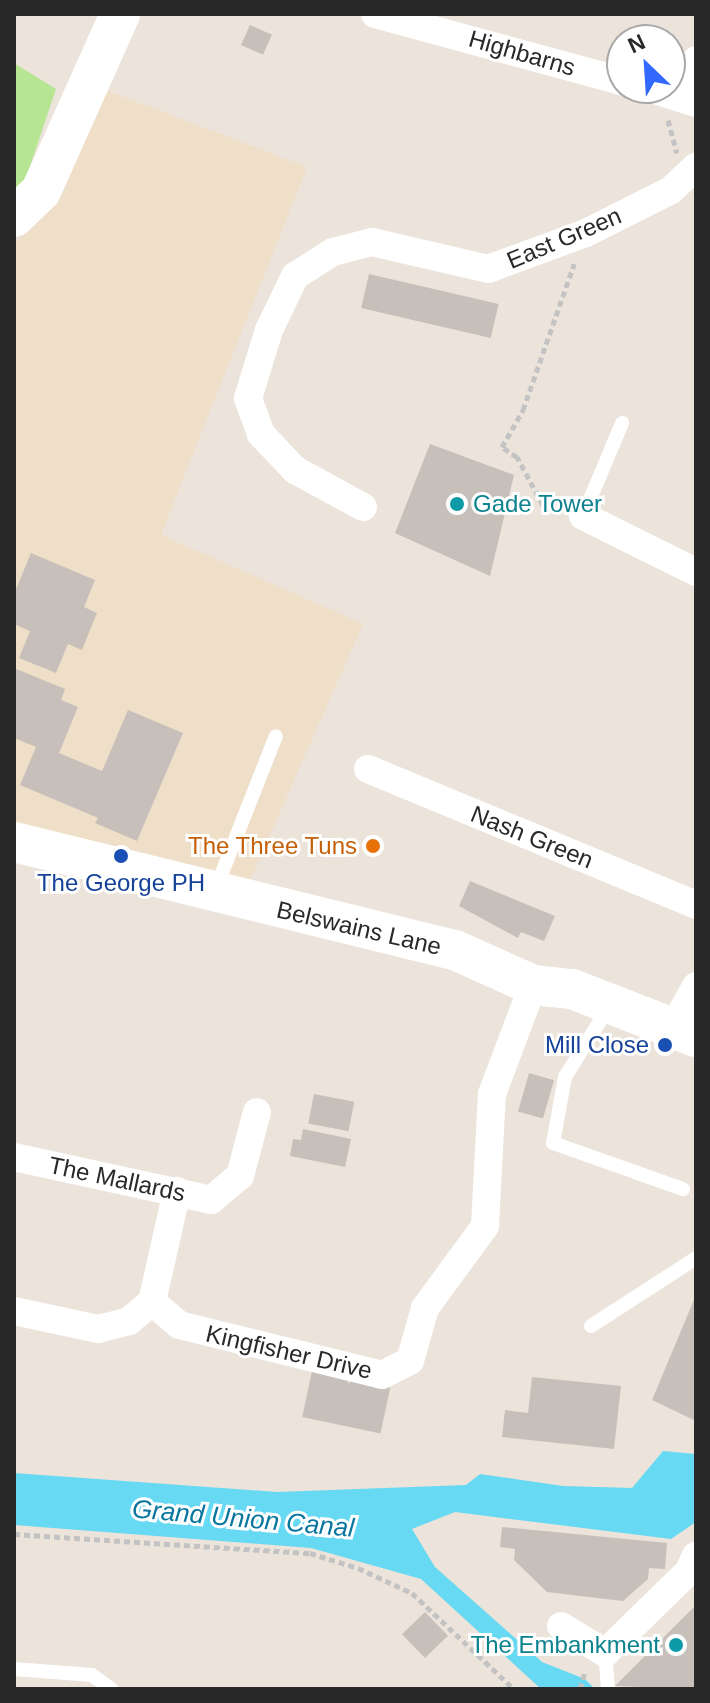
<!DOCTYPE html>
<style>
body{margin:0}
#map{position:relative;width:710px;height:1703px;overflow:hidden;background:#ece3da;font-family:Arial,sans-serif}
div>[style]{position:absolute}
.education>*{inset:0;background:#efdfc8}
.green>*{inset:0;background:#b6e593}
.water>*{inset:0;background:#68d9f3}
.building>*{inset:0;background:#c7c0ba;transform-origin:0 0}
.path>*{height:5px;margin-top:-2.5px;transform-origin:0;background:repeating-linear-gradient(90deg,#c3c3c3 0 6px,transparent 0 10px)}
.lane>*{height:14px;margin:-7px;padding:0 7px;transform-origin:7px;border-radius:7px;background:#fff}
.street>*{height:28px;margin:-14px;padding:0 14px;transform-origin:14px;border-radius:14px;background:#fff}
.secondary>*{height:40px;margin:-20px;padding:0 20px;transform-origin:20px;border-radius:20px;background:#fff}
.dots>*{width:22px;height:22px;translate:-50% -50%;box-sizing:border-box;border:4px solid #fff;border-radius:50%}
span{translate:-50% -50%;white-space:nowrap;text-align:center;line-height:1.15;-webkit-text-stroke:6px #fff;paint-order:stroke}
.street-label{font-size:24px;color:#292929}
.culture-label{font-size:24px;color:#0d838f}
.left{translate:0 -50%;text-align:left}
.right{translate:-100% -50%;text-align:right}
.food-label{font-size:24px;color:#c56008}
.transit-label{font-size:24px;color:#164399}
.water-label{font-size:26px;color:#08769e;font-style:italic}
.frame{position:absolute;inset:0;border:16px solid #292929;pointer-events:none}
.north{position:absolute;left:606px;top:24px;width:80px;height:80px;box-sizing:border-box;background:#fff;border:2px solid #a9a9a9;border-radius:50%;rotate:335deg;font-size:22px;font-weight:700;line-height:32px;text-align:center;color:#292929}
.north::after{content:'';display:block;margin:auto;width:28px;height:36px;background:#3469ff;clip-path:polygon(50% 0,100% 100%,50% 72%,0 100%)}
</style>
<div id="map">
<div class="education">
<i style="clip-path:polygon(103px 89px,307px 167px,161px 535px,363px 624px,247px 887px,218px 869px,198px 877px,14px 825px,14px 245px,28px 230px)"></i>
</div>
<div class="green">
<i style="clip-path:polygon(14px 63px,56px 89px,23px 187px,14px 193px)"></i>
</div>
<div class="water">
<i style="clip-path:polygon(663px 1451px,696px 1454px,696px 1522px,671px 1539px,455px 1512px,412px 1529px,435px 1567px,542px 1662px,585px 1679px,595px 1689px,541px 1689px,421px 1579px,311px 1548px,14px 1525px,14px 1473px,277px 1492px,466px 1485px,480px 1474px,563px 1486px,632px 1488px)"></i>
</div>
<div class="building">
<i style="left:250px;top:25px;width:24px;height:22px;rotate:24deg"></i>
<i style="left:369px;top:274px;width:133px;height:35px;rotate:13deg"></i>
<i style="clip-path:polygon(430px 444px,514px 475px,490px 576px,395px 533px)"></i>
<i style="clip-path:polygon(31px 553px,95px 580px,84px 607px,97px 613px,82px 650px,68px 644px,56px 673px,19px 658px,30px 631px,14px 624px,14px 594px)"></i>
<i style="clip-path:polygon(14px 668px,65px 689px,61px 700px,78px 707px,59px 753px,102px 771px,128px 710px,183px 733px,137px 841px,95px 823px,98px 818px,20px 785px,36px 747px,14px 738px)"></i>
<i style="clip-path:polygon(470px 881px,555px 916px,544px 941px,521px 932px,518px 938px,459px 906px)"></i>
<i style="left:529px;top:1073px;width:26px;height:40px;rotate:16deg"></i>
<i style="left:314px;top:1094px;width:41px;height:30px;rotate:11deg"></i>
<i style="clip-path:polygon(303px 1129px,351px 1139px,345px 1167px,290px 1156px,293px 1139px,301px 1140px)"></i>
<i style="clip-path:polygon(696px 1295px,696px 1421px,652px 1400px)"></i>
<i style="left:312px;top:1371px;width:80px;height:47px;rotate:12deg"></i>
<i style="clip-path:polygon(532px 1377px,621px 1386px,614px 1449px,502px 1437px,505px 1410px,528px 1413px)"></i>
<i style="clip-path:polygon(502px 1527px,667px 1543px,665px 1569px,649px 1568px,648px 1579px,623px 1601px,547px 1592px,514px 1560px,515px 1549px,500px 1547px)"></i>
<i style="clip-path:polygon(696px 1605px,696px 1689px,615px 1686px)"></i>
<i style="left:425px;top:1612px;width:33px;height:32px;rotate:46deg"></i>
</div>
<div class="path">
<i style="left:668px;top:120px;width:34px;rotate:75deg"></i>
<i style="left:562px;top:510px;width:20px;rotate:-165deg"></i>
<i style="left:543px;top:505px;width:55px;rotate:-118.4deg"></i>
<i style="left:517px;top:457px;width:18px;rotate:-146deg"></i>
<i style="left:502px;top:447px;width:43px;rotate:-60.4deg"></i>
<i style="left:523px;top:410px;width:155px;rotate:-70.7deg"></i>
<i style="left:14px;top:1534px;width:297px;rotate:3.7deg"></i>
<i style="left:310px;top:1553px;width:50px;rotate:17.4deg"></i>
<i style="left:358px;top:1568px;width:60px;rotate:24.8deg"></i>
<i style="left:412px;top:1593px;width:140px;rotate:43.3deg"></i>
<i style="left:580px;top:1689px;width:19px;rotate:-74deg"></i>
</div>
<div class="lane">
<i style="left:583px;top:516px;width:101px;rotate:-67.2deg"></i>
<i style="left:216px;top:888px;width:163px;rotate:-68.5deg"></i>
<i style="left:610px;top:1005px;width:85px;rotate:122deg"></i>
<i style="left:565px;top:1077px;width:67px;rotate:100.3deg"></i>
<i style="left:553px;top:1143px;width:138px;rotate:19.5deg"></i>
<i style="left:591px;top:1326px;width:125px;rotate:-32.9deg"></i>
<i style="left:605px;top:1653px;width:36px;rotate:85deg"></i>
<i style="left:14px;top:1669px;width:78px;rotate:4.4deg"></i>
<i style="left:92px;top:1675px;width:24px;rotate:36deg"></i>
</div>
<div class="street">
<i style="left:375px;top:14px;width:256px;rotate:15.2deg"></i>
<i style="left:648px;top:88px;width:50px;rotate:17.4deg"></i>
<i style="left:684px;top:98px;width:40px;rotate:-72deg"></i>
<i style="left:363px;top:507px;width:77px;rotate:-151.4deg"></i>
<i style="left:295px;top:470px;width:50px;rotate:-133.4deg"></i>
<i style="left:261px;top:434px;width:38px;rotate:-110deg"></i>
<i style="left:248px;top:398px;width:71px;rotate:-72.8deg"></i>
<i style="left:269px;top:330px;width:60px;rotate:-64.3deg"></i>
<i style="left:295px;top:276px;width:45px;rotate:-32.3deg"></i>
<i style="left:333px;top:252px;width:40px;rotate:-14.4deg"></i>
<i style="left:372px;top:242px;width:119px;rotate:13.1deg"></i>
<i style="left:488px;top:269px;width:104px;rotate:-20.2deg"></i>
<i style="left:586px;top:233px;width:95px;rotate:-26.8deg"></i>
<i style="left:671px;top:190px;width:34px;rotate:-43deg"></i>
<i style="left:583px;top:516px;width:126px;rotate:26.4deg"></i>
<i style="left:368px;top:769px;width:355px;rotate:22.5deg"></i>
<i style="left:672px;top:1029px;width:49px;rotate:-60.8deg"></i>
<i style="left:14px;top:1157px;width:202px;rotate:12.3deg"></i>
<i style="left:211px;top:1200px;width:38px;rotate:-40deg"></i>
<i style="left:240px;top:1176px;width:66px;rotate:-75.1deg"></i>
<i style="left:152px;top:1302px;width:35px;rotate:40deg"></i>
<i style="left:179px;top:1325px;width:209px;rotate:13.8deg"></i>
<i style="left:382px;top:1375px;width:31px;rotate:-27deg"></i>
<i style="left:410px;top:1361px;width:55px;rotate:-74.2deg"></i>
<i style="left:425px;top:1308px;width:102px;rotate:-53.8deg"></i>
<i style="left:485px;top:1226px;width:132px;rotate:-87deg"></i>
<i style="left:492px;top:1094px;width:116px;rotate:-69.4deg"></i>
<i style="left:14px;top:1311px;width:86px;rotate:12.1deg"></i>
<i style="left:98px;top:1329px;width:32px;rotate:-14deg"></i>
<i style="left:129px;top:1321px;width:30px;rotate:-40deg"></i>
<i style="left:152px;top:1302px;width:114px;rotate:-77.3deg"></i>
<i style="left:561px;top:1626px;width:52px;rotate:31.5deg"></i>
<i style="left:605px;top:1653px;width:117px;rotate:-44.3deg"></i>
<i style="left:689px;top:1571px;width:17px;rotate:-66deg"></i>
</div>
<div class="secondary">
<i style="left:14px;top:217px;width:37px;rotate:-44deg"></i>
<i style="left:41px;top:191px;width:194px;rotate:-65.9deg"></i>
<i style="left:14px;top:842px;width:454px;rotate:13.8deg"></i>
<i style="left:455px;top:950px;width:85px;rotate:24.2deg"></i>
<i style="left:533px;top:985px;width:39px;rotate:6deg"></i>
<i style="left:572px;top:989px;width:133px;rotate:21.2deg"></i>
</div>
<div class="dots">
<i style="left:457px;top:504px;background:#0f9aa8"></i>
<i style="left:373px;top:846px;background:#e8710a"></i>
<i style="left:121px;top:856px;background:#1a4fb4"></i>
<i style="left:665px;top:1045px;background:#1a4fb4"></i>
<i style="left:676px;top:1645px;background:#0f9aa8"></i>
</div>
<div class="street-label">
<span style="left:522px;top:53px;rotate:16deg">Highbarns</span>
<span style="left:564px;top:238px;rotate:-23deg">East Green</span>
<span style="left:532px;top:837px;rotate:22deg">Nash Green</span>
<span style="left:359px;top:928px;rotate:13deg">Belswains Lane</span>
<span style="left:117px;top:1179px;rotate:12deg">The Mallards</span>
<span style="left:289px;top:1352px;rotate:13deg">Kingfisher Drive</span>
</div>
<div class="culture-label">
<span class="left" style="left:473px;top:504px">Gade Tower</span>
<span class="right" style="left:660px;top:1645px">The Embankment</span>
</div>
<div class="food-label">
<span class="right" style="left:357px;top:846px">The Three Tuns</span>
</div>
<div class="transit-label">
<span style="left:121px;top:883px">The George PH</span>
<span class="right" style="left:649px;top:1045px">Mill Close</span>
</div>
<div class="water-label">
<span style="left:243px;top:1519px;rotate:5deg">Grand Union Canal</span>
</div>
<div class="frame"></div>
<div class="north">N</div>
</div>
